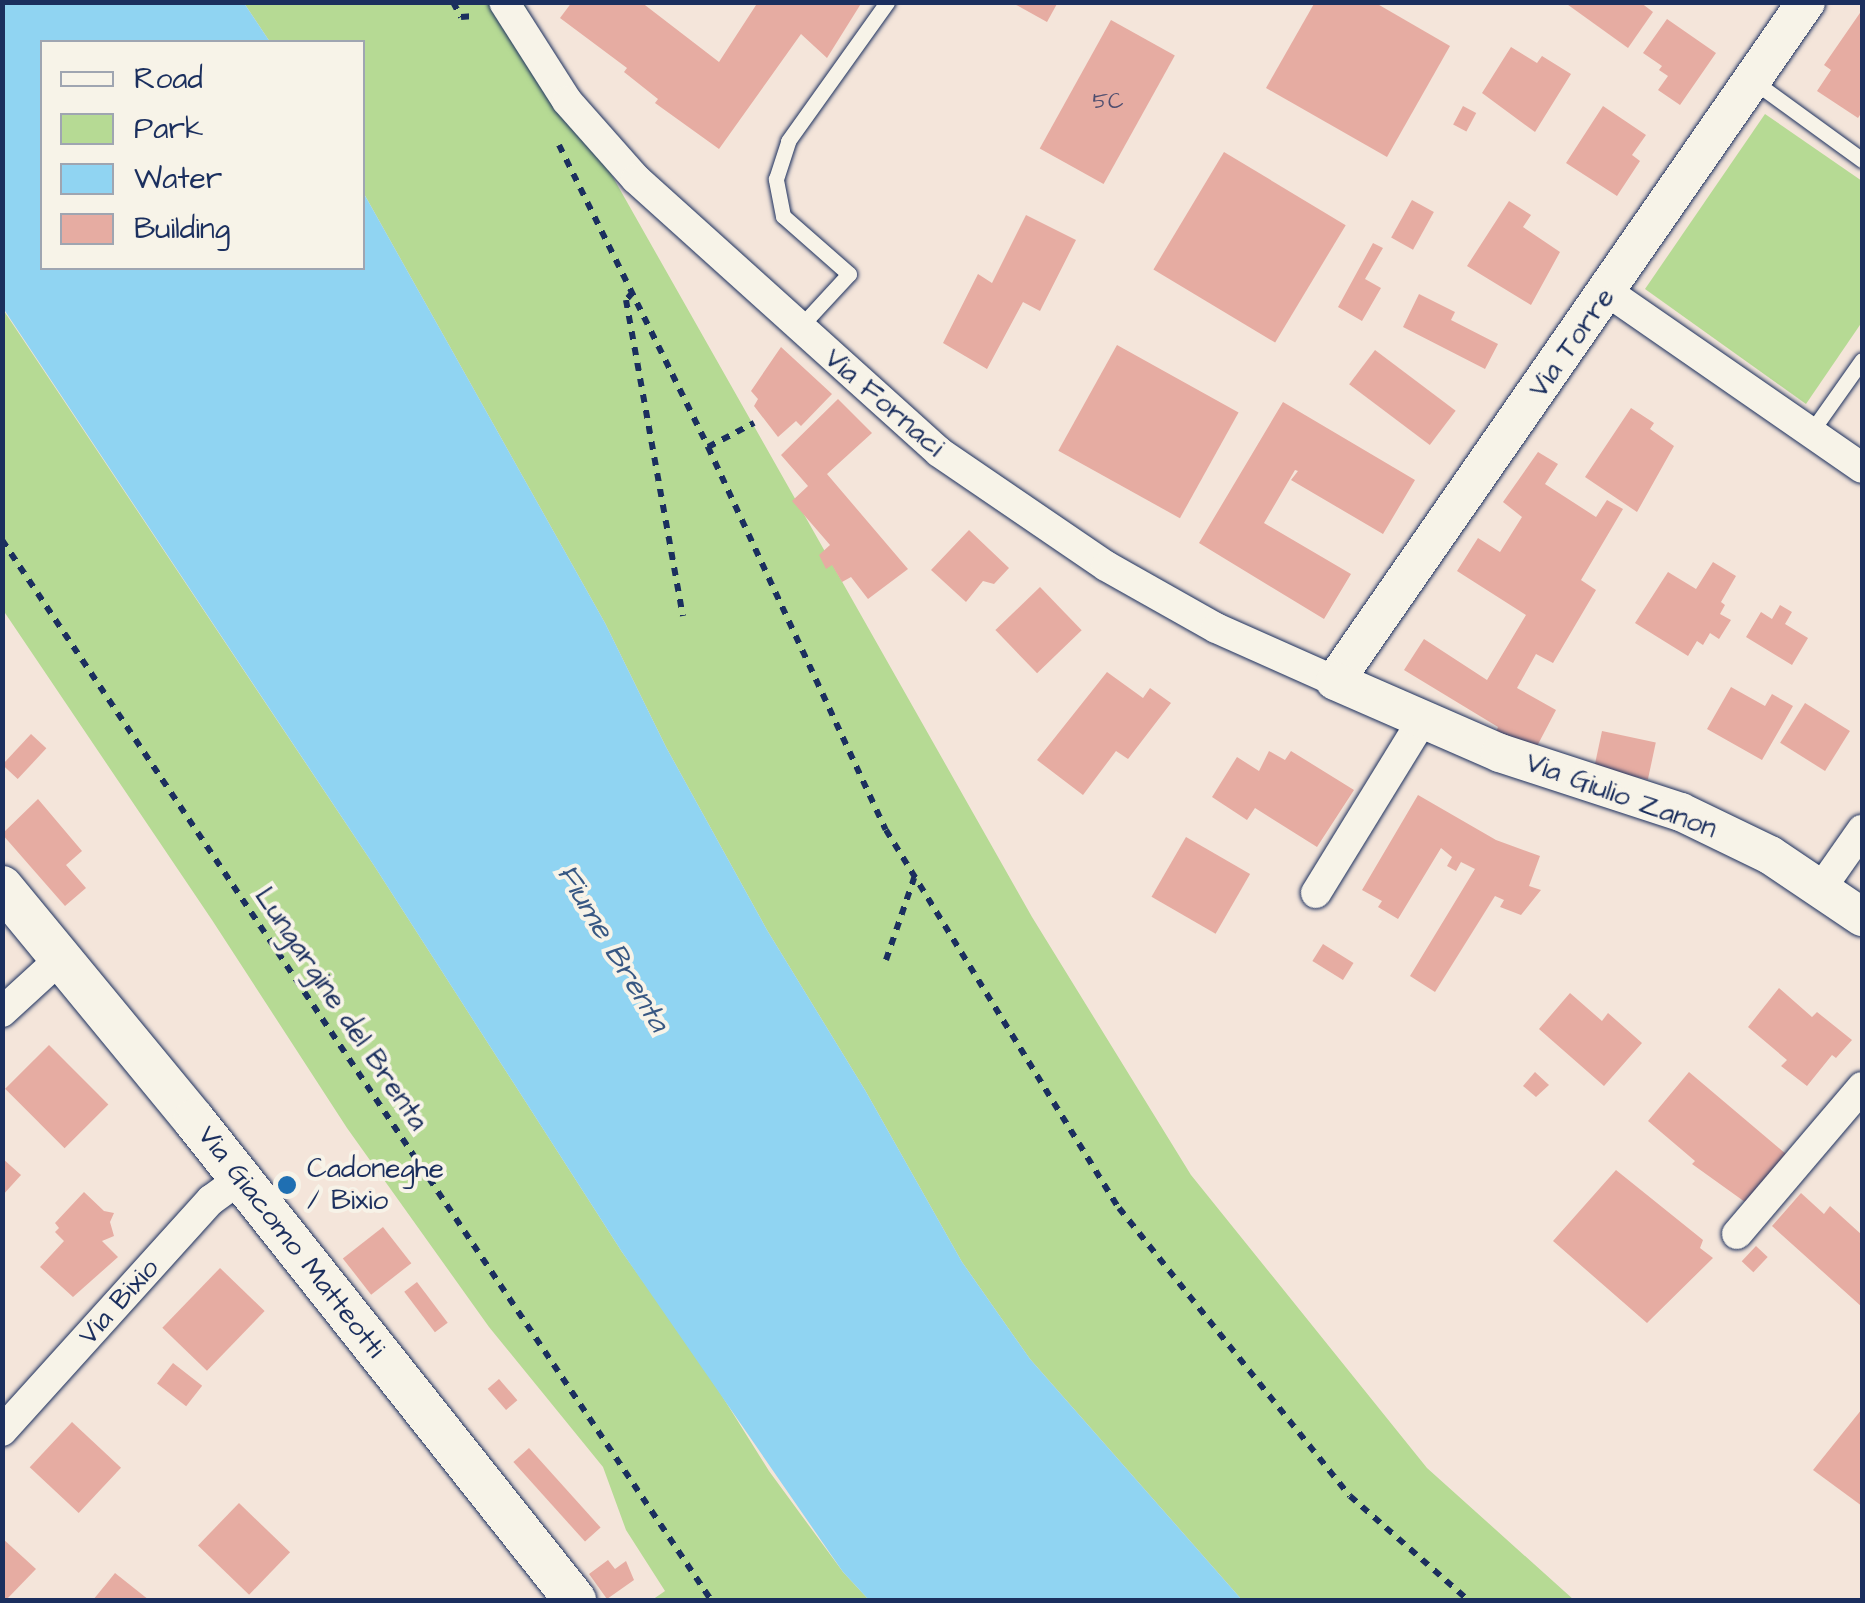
<!DOCTYPE html>
<style>
body{margin:0}
#map{position:relative;width:1865px;height:1603px;overflow:hidden;background:#f4e5da;font-family:"Architects Daughter",sans-serif}
div>[style]{position:absolute}
.green>*{inset:0;background:#b6da94}
.water>*{inset:0;background:#90d4f2}
.building>*{inset:0;background:#e6aca2;transform-origin:0 0}
.path>*{height:6px;margin-top:-3px;transform-origin:0;background:repeating-linear-gradient(90deg,#1b2f5e 0 8px,transparent 0 16px)}
.roads{filter:drop-shadow(0 0 2px #1b2f5e) drop-shadow(0 0 2px #1b2f5e)}
.service>*{height:15px;margin:-7.5px;padding:0 7.5px;transform-origin:7.5px;border-radius:7.5px;background:#f7f3e8}
.minor>*{height:30px;margin:-15px;padding:0 15px;transform-origin:15px;border-radius:15px;background:#f7f3e8}
.tertiary>*{height:38px;margin:-19px;padding:0 19px;transform-origin:19px;border-radius:19px;background:#f7f3e8}
.secondary>*{height:42px;margin:-21px;padding:0 21px;transform-origin:21px;border-radius:21px;background:#f7f3e8}
.dots>*{width:28px;height:28px;translate:-50% -50%;box-sizing:border-box;border:5px solid #f7f3e8;border-radius:50%}
span{translate:-50% -50%;white-space:nowrap;text-align:center;line-height:1.15;-webkit-text-stroke:8px #f7f3e8;paint-order:stroke}
.number-label{font-size:22px;color:#4e4e6f}
.number-label span{-webkit-text-stroke-width:0}
.street-label{font-size:28px;color:#1b2f5e}
.poi-label{font-size:28px;color:#1b2f5e}
.left{translate:0 -50%;text-align:left}
.water-label{font-size:30px;color:#385883;font-style:italic}
.frame{position:absolute;inset:0;border:5px solid #1b2f5e;pointer-events:none}
.legend{position:absolute;left:40px;top:40px;width:325px;height:230px;box-sizing:border-box;background:#f7f3e8;border:2px solid #9fa5b1;margin:0;padding:12px 18px;list-style:none;font-size:30px;color:#1b2f5e}
.legend li{display:flex;align-items:center;gap:20px;height:50px}
.legend b{width:50px;border:2px solid #9fa5b1}
</style>
<div id="map">
<div class="green">
<i style="clip-path:polygon(244px 3px,524px 3px,597px 149px,1032px 917px,1191px 1175px,1427px 1468px,1574px 1600px,1242px 1600px,1030px 1359px,962px 1262px,865px 1090px,767px 930px,666px 747px,605px 623px,363px 192px,362px 42px,270px 42px)"></i>
<i style="clip-path:polygon(1765px 114px,1862px 181px,1862px 322px,1806px 404px,1645px 289px)"></i>
<i style="clip-path:polygon(2px 308px,375px 867px,622px 1252px,702px 1364px,769px 1471px,843px 1572px,869px 1600px,652px 1600px,665px 1591px,626px 1530px,603px 1467px,489px 1327px,347px 1128px,212px 920px,3px 610px)"></i>
</div>
<div class="water">
<i style="clip-path:polygon(2px 3px,244px 3px,270px 42px,42px 42px,42px 268px,362px 268px,363px 192px,605px 623px,666px 747px,767px 930px,865px 1090px,962px 1262px,1030px 1359px,1242px 1600px,869px 1600px,843px 1572px,622px 1252px,375px 867px,3px 308px)"></i>
</div>
<div class="building">
<i style="clip-path:polygon(572px 2px,641px 2px,719px 62px,758px 2px,862px 2px,827px 58px,801px 34px,719px 149px,655px 103px,658px 99px,624px 72px,627px 68px,560px 18px)"></i>
<i style="clip-path:polygon(1011px 2px,1058px 2px,1047px 22px)"></i>
<i style="clip-path:polygon(1315px 2px,1374px 2px,1450px 46px,1387px 157px,1266px 88px)"></i>
<i style="clip-path:polygon(1564px 2px,1640px 2px,1653px 12px,1628px 48px)"></i>
<i style="clip-path:polygon(1862px 10px,1862px 112px,1858px 118px,1817px 91px,1831px 70px,1824px 65px)"></i>
<i style="clip-path:polygon(1667px 19px,1716px 53px,1680px 105px,1658px 90px,1668px 76px,1659px 70px,1662px 66px,1643px 53px)"></i>
<i style="left:1111px;top:20px;width:73px;height:147px;rotate:29deg"></i>
<i style="clip-path:polygon(1511px 47px,1537px 63px,1542px 56px,1571px 74px,1535px 132px,1482px 93px)"></i>
<i style="left:1463px;top:106px;width:15px;height:21px;rotate:28deg"></i>
<i style="clip-path:polygon(1603px 106px,1646px 135px,1632px 155px,1640px 161px,1617px 196px,1566px 163px)"></i>
<i style="left:1224px;top:152px;width:142px;height:137px;rotate:31deg"></i>
<i style="left:1412px;top:200px;width:25px;height:43px;rotate:29deg"></i>
<i style="clip-path:polygon(1509px 201px,1531px 215px,1523px 227px,1560px 252px,1531px 305px,1467px 266px)"></i>
<i style="clip-path:polygon(1026px 215px,1076px 240px,1040px 311px,1023px 302px,987px 369px,943px 343px,978px 274px,992px 283px)"></i>
<i style="clip-path:polygon(1373px 243px,1383px 248px,1365px 279px,1381px 288px,1362px 321px,1338px 307px)"></i>
<i style="clip-path:polygon(1419px 294px,1455px 312px,1451px 320px,1498px 344px,1485px 369px,1403px 327px)"></i>
<i style="left:1117px;top:345px;width:139px;height:121px;rotate:29deg"></i>
<i style="clip-path:polygon(781px 347px,832px 394px,801px 426px,796px 421px,778px 437px,754px 406px,758px 399px,751px 391px)"></i>
<i style="left:1375px;top:350px;width:101px;height:43px;rotate:37deg"></i>
<i style="clip-path:polygon(838px 399px,872px 433px,827px 474px,908px 569px,868px 599px,851px 577px,842px 582px,832px 565px,826px 569px,819px 555px,830px 545px,792px 501px,808px 486px,781px 455px)"></i>
<i style="clip-path:polygon(1283px 402px,1415px 480px,1383px 534px,1291px 480px,1298px 471px,1295px 470px,1264px 523px,1351px 574px,1324px 619px,1199px 543px)"></i>
<i style="clip-path:polygon(1631px 408px,1654px 423px,1650px 429px,1674px 446px,1637px 512px,1585px 477px)"></i>
<i style="clip-path:polygon(1538px 452px,1558px 464px,1545px 484px,1596px 517px,1607px 500px,1623px 509px,1581px 580px,1596px 590px,1553px 663px,1536px 654px,1517px 688px,1556px 710px,1535px 750px,1496px 732px,1498px 727px,1404px 670px,1424px 639px,1487px 680px,1526px 615px,1457px 571px,1478px 538px,1500px 552px,1522px 517px,1503px 502px)"></i>
<i style="clip-path:polygon(969px 530px,1009px 568px,994px 584px,983px 581px,966px 602px,931px 570px)"></i>
<i style="clip-path:polygon(1713px 562px,1736px 576px,1721px 602px,1725px 605px,1720px 614px,1731px 620px,1719px 639px,1710px 633px,1703px 645px,1697px 641px,1688px 656px,1635px 623px,1668px 572px,1696px 589px)"></i>
<i style="left:1040px;top:587px;width:60px;height:62px;rotate:46deg"></i>
<i style="clip-path:polygon(1780px 605px,1792px 612px,1785px 624px,1808px 638px,1792px 665px,1746px 637px,1761px 612px,1772px 619px)"></i>
<i style="clip-path:polygon(1107px 672px,1143px 698px,1150px 688px,1171px 703px,1128px 759px,1116px 751px,1083px 795px,1037px 760px)"></i>
<i style="clip-path:polygon(1731px 687px,1765px 706px,1772px 694px,1793px 706px,1762px 760px,1707px 729px)"></i>
<i style="left:1805px;top:703px;width:53px;height:47px;rotate:32deg"></i>
<i style="left:1602px;top:731px;width:55px;height:38px;rotate:12deg"></i>
<i style="left:31px;top:734px;width:21px;height:42px;rotate:43deg"></i>
<i style="clip-path:polygon(1269px 751px,1285px 760px,1291px 751px,1354px 790px,1317px 847px,1255px 808px,1247px 820px,1212px 797px,1237px 757px,1259px 771px)"></i>
<i style="clip-path:polygon(1418px 795px,1496px 840px,1540px 856px,1529px 886px,1541px 890px,1521px 915px,1500px 907px,1504px 900px,1495px 896px,1435px 992px,1410px 976px,1475px 869px,1461px 862px,1456px 871px,1447px 866px,1452px 857px,1441px 848px,1398px 919px,1378px 907px,1382px 901px,1362px 890px)"></i>
<i style="clip-path:polygon(38px 799px,82px 851px,66px 865px,86px 888px,65px 906px,2px 834px)"></i>
<i style="left:1186px;top:837px;width:74px;height:69px;rotate:30deg"></i>
<i style="left:1323px;top:944px;width:36px;height:20px;rotate:32deg"></i>
<i style="clip-path:polygon(1779px 988px,1812px 1017px,1817px 1012px,1852px 1040px,1836px 1058px,1832px 1055px,1807px 1086px,1781px 1066px,1787px 1060px,1748px 1027px)"></i>
<i style="clip-path:polygon(1570px 993px,1602px 1021px,1608px 1013px,1642px 1043px,1604px 1086px,1539px 1029px)"></i>
<i style="left:49px;top:1045px;width:84px;height:62px;rotate:45deg"></i>
<i style="clip-path:polygon(1535px 1072px,1549px 1085px,1536px 1097px,1523px 1086px)"></i>
<i style="clip-path:polygon(1689px 1072px,1786px 1154px,1745px 1202px,1692px 1164px,1695px 1161px,1648px 1121px)"></i>
<i style="clip-path:polygon(2px 1158px,21px 1175px,2px 1196px)"></i>
<i style="clip-path:polygon(1616px 1170px,1703px 1240px,1700px 1248px,1713px 1258px,1647px 1323px,1553px 1241px)"></i>
<i style="clip-path:polygon(84px 1192px,104px 1211px,114px 1213px,110px 1222px,114px 1236px,102px 1241px,118px 1257px,73px 1297px,40px 1267px,64px 1241px,55px 1232px,59px 1228px,55px 1223px)"></i>
<i style="clip-path:polygon(1801px 1193px,1824px 1214px,1830px 1206px,1862px 1235px,1862px 1307px,1772px 1226px)"></i>
<i style="left:383px;top:1227px;width:46px;height:51px;rotate:52deg"></i>
<i style="left:1756px;top:1246px;width:16px;height:21px;rotate:43deg"></i>
<i style="left:220px;top:1268px;width:62px;height:83px;rotate:44deg"></i>
<i style="left:417px;top:1282px;width:51px;height:16px;rotate:53deg"></i>
<i style="left:173px;top:1363px;width:37px;height:26px;rotate:38deg"></i>
<i style="left:499px;top:1379px;width:28px;height:15px;rotate:49deg"></i>
<i style="clip-path:polygon(1862px 1409px,1862px 1506px,1813px 1470px)"></i>
<i style="left:72px;top:1422px;width:67px;height:62px;rotate:43deg"></i>
<i style="left:529px;top:1448px;width:107px;height:21px;rotate:48deg"></i>
<i style="left:239px;top:1503px;width:71px;height:59px;rotate:44deg"></i>
<i style="clip-path:polygon(2px 1538px,36px 1569px,6px 1600px,2px 1600px)"></i>
<i style="clip-path:polygon(608px 1560px,615px 1569px,626px 1561px,634px 1580px,607px 1599px,589px 1574px)"></i>
<i style="clip-path:polygon(115px 1573px,149px 1600px,93px 1600px)"></i>
</div>
<div class="path">
<i style="left:453px;top:2px;width:17px;rotate:62deg"></i>
<i style="left:461px;top:17px;width:13px;rotate:-4deg"></i>
<i style="left:559px;top:145px;width:337px;rotate:63.7deg"></i>
<i style="left:708px;top:447px;width:422px;rotate:65.1deg"></i>
<i style="left:886px;top:830px;width:444px;rotate:58.4deg"></i>
<i style="left:1119px;top:1208px;width:369px;rotate:51.3deg"></i>
<i style="left:1350px;top:1496px;width:157px;rotate:41.4deg"></i>
<i style="left:633px;top:292px;width:11px;rotate:131deg"></i>
<i style="left:626px;top:300px;width:321px;rotate:79.8deg"></i>
<i style="left:708px;top:447px;width:52px;rotate:-27.6deg"></i>
<i style="left:2px;top:540px;width:1275px;rotate:56.22deg"></i>
<i style="left:886px;top:960px;width:87px;rotate:-71.1deg"></i>
</div>
<div class="roads">
<div class="service">
<i style="left:1752px;top:80px;width:136px;rotate:36deg"></i>
<i style="left:798px;top:329px;width:75px;rotate:-47.2deg"></i>
<i style="left:849px;top:274px;width:88px;rotate:-138.7deg"></i>
<i style="left:783px;top:216px;width:38px;rotate:-101deg"></i>
<i style="left:776px;top:179px;width:40px;rotate:-72deg"></i>
<i style="left:788px;top:141px;width:171px;rotate:-54.5deg"></i>
<i style="left:1811px;top:432px;width:88px;rotate:-54.7deg"></i>
</div>
<div class="minor">
<i style="left:504px;top:2px;width:117px;rotate:57.5deg"></i>
<i style="left:567px;top:101px;width:104px;rotate:48.5deg"></i>
<i style="left:636px;top:179px;width:408px;rotate:42deg"></i>
<i style="left:939px;top:452px;width:202px;rotate:34.3deg"></i>
<i style="left:1106px;top:566px;width:126px;rotate:29.4deg"></i>
<i style="left:1216px;top:628px;width:130px;rotate:24deg"></i>
<i style="left:1608px;top:292px;width:309px;rotate:34.7deg"></i>
<i style="left:1822px;top:887px;width:70px;rotate:-54.9deg"></i>
<i style="left:1316px;top:893px;width:204px;rotate:-58.4deg"></i>
<i style="left:2px;top:1012px;width:80px;rotate:-42.5deg"></i>
<i style="left:1737px;top:1234px;width:193px;rotate:-49.6deg"></i>
<i style="left:2px;top:1431px;width:312px;rotate:-47.9deg"></i>
<i style="left:211px;top:1200px;width:37px;rotate:-36deg"></i>
</div>
<div class="tertiary">
<i style="left:1806px;top:2px;width:826px;rotate:124.75deg"></i>
<i style="left:1335px;top:681px;width:180px;rotate:23.6deg"></i>
<i style="left:1500px;top:753px;width:190px;rotate:18.1deg"></i>
<i style="left:1681px;top:812px;width:99px;rotate:25.8deg"></i>
<i style="left:1770px;top:855px;width:111px;rotate:34deg"></i>
</div>
<div class="secondary">
<i style="left:2px;top:887px;width:302px;rotate:50.5deg"></i>
<i style="left:194px;top:1120px;width:613px;rotate:51.56deg"></i>
</div>
</div>
<div class="dots">
<i style="left:287px;top:1185px;background:#1f6fb2"></i>
</div>
<div class="number-label">
<span style="left:1108px;top:102px">5C</span>
</div>
<div class="street-label">
<span style="left:1572px;top:343px;rotate:-55deg">Via Torre</span>
<span style="left:884px;top:403px;rotate:41deg">Via Fornaci</span>
<span style="left:1621px;top:796px;rotate:20deg">Via Giulio Zanon</span>
<span style="left:341px;top:1009px;rotate:56deg">Lungargine del Brenta</span>
<span style="left:291px;top:1242px;rotate:52deg">Via Giacomo Matteotti</span>
<span style="left:119px;top:1302px;rotate:-48deg">Via Bixio</span>
</div>
<div class="poi-label">
<span class="left" style="left:307px;top:1185px">Cadoneghe<br>/ Bixio</span>
</div>
<div class="water-label">
<span style="left:613px;top:948px;rotate:59deg">Fiume Brenta</span>
</div>
<div class="frame"></div>
<ul class="legend">
<li><b style="height:12px;background:#f7f3e8"></b>Road</li>
<li><b style="height:28px;background:#b6da94"></b>Park</li>
<li><b style="height:28px;background:#90d4f2"></b>Water</li>
<li><b style="height:28px;background:#e6aca2"></b>Building</li>
</ul>
</div>
